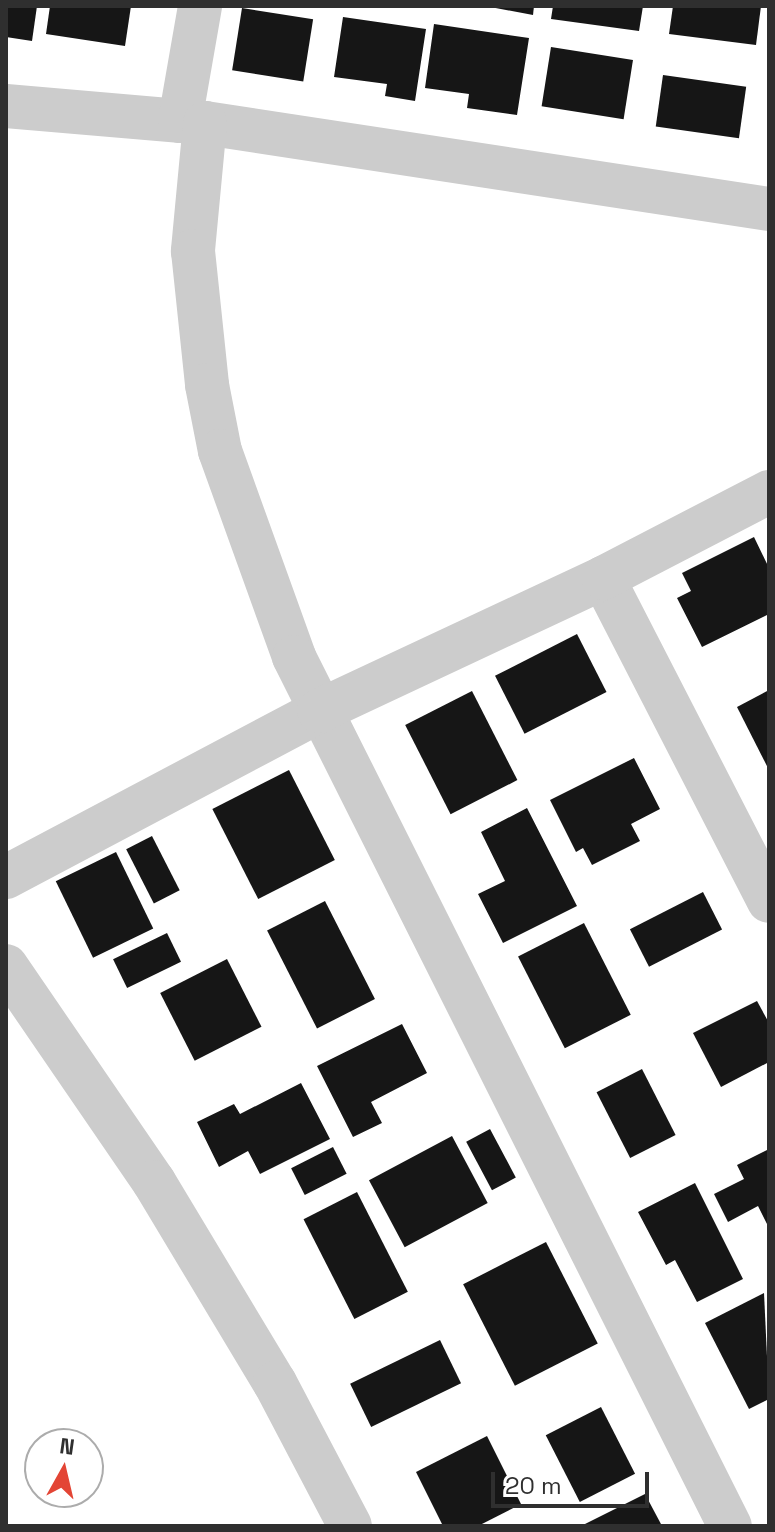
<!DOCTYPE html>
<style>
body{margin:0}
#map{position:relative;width:775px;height:1532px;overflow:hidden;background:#fff;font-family:"Space Grotesk",sans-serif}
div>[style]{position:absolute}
.building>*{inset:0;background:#161616;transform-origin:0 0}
.street>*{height:44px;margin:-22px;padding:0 22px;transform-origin:22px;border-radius:22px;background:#ccc}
span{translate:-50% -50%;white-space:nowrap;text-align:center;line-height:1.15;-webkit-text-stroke:8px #fff;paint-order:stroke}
.frame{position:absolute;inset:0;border:8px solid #2f2f2f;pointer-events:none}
.north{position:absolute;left:24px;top:1428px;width:80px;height:80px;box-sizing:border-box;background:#fff;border:2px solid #acacac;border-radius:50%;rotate:8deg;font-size:22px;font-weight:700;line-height:32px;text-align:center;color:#2f2f2f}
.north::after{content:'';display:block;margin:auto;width:28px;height:36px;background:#e34535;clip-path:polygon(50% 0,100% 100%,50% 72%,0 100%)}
.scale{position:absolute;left:491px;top:1472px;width:158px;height:36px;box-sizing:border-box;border:4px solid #2f2f2f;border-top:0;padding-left:10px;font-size:24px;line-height:28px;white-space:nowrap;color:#2f2f2f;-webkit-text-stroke:6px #fff;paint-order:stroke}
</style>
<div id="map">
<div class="building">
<i style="clip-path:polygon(6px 6px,37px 6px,32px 41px,6px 37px)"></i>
<i style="clip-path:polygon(50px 6px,131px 6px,125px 46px,46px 34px)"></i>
<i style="clip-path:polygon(485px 6px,534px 6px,533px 15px)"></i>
<i style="clip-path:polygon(553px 6px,643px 6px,639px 31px,551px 19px)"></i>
<i style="clip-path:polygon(673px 6px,761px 6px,756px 45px,669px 34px)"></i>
<i style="left:242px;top:8px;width:72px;height:63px;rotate:9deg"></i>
<i style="clip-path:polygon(343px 17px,426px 29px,415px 101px,385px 96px,387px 84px,334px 77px)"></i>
<i style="clip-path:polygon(434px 24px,529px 38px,517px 115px,467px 108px,469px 94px,425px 88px)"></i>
<i style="left:551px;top:47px;width:83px;height:60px;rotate:9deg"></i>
<i style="left:663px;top:75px;width:84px;height:52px;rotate:8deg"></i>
<i style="clip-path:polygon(754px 537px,769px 568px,769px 614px,702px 647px,677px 598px,691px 591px,682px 573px)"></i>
<i style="left:577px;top:634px;width:65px;height:92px;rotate:63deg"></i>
<i style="clip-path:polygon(769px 690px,769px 770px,737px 707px)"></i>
<i style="left:472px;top:691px;width:100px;height:75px;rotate:63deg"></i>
<i style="clip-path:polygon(634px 758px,660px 809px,631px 824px,640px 841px,592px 865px,583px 848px,576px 852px,550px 800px)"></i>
<i style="left:289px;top:770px;width:101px;height:86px;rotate:63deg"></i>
<i style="clip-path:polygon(527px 808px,577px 906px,503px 943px,478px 894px,505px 881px,481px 832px)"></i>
<i style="left:152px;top:836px;width:61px;height:29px;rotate:63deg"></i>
<i style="left:116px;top:852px;width:85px;height:67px;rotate:64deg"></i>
<i style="left:703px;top:892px;width:42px;height:82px;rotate:63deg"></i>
<i style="left:325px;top:901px;width:110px;height:65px;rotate:63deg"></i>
<i style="left:584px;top:923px;width:103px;height:74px;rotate:63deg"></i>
<i style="left:167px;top:933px;width:32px;height:60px;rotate:64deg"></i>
<i style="left:227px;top:959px;width:76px;height:75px;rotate:63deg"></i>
<i style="clip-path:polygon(757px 1001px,769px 1023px,769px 1062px,721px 1087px,693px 1033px)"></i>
<i style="clip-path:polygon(402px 1024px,427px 1073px,371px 1102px,382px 1123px,353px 1137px,317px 1066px)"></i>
<i style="left:642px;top:1069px;width:74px;height:51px;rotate:63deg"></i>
<i style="clip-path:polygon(301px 1083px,330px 1139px,260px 1174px,248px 1151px,219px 1167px,197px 1122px,234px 1104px,240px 1114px)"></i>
<i style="left:490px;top:1129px;width:55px;height:27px;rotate:62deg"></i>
<i style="left:452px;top:1136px;width:76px;height:94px;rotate:62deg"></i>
<i style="left:333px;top:1147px;width:30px;height:47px;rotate:63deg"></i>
<i style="clip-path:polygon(769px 1149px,769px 1228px,758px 1206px,728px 1222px,714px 1194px,744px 1179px,737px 1165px)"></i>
<i style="clip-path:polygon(695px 1183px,743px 1279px,697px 1302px,675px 1260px,666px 1265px,638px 1212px)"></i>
<i style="left:357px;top:1192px;width:112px;height:60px;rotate:63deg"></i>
<i style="left:546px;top:1242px;width:114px;height:93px;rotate:63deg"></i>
<i style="clip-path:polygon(764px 1293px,769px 1399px,749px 1409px,705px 1323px)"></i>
<i style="left:440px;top:1340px;width:48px;height:100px;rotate:64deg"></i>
<i style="left:601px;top:1407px;width:75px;height:62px;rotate:63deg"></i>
<i style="clip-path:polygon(487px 1436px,521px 1504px,478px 1526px,443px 1526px,416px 1472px)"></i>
<i style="clip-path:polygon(645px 1494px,662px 1526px,581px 1526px)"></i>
</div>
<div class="street">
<i style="left:6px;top:106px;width:200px;rotate:4.9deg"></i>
<i style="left:205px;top:123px;width:571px;rotate:8.67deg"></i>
<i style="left:180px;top:121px;width:117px;rotate:-80.1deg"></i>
<i style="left:205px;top:123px;width:129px;rotate:95.4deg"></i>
<i style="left:193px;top:251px;width:135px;rotate:84deg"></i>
<i style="left:207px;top:385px;width:67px;rotate:78.9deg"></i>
<i style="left:220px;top:451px;width:219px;rotate:70.2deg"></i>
<i style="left:294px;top:657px;width:972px;rotate:63.36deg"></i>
<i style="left:603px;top:578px;width:363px;rotate:62.8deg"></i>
<i style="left:6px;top:877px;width:354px;rotate:-27.9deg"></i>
<i style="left:319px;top:711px;width:314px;rotate:-25.1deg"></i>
<i style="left:603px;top:578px;width:187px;rotate:-27.4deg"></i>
<i style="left:6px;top:966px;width:262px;rotate:55.6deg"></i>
<i style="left:154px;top:1182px;width:235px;rotate:59deg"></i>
<i style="left:275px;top:1383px;width:161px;rotate:62.3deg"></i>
</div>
<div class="frame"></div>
<div class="north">N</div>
<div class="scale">20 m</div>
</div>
